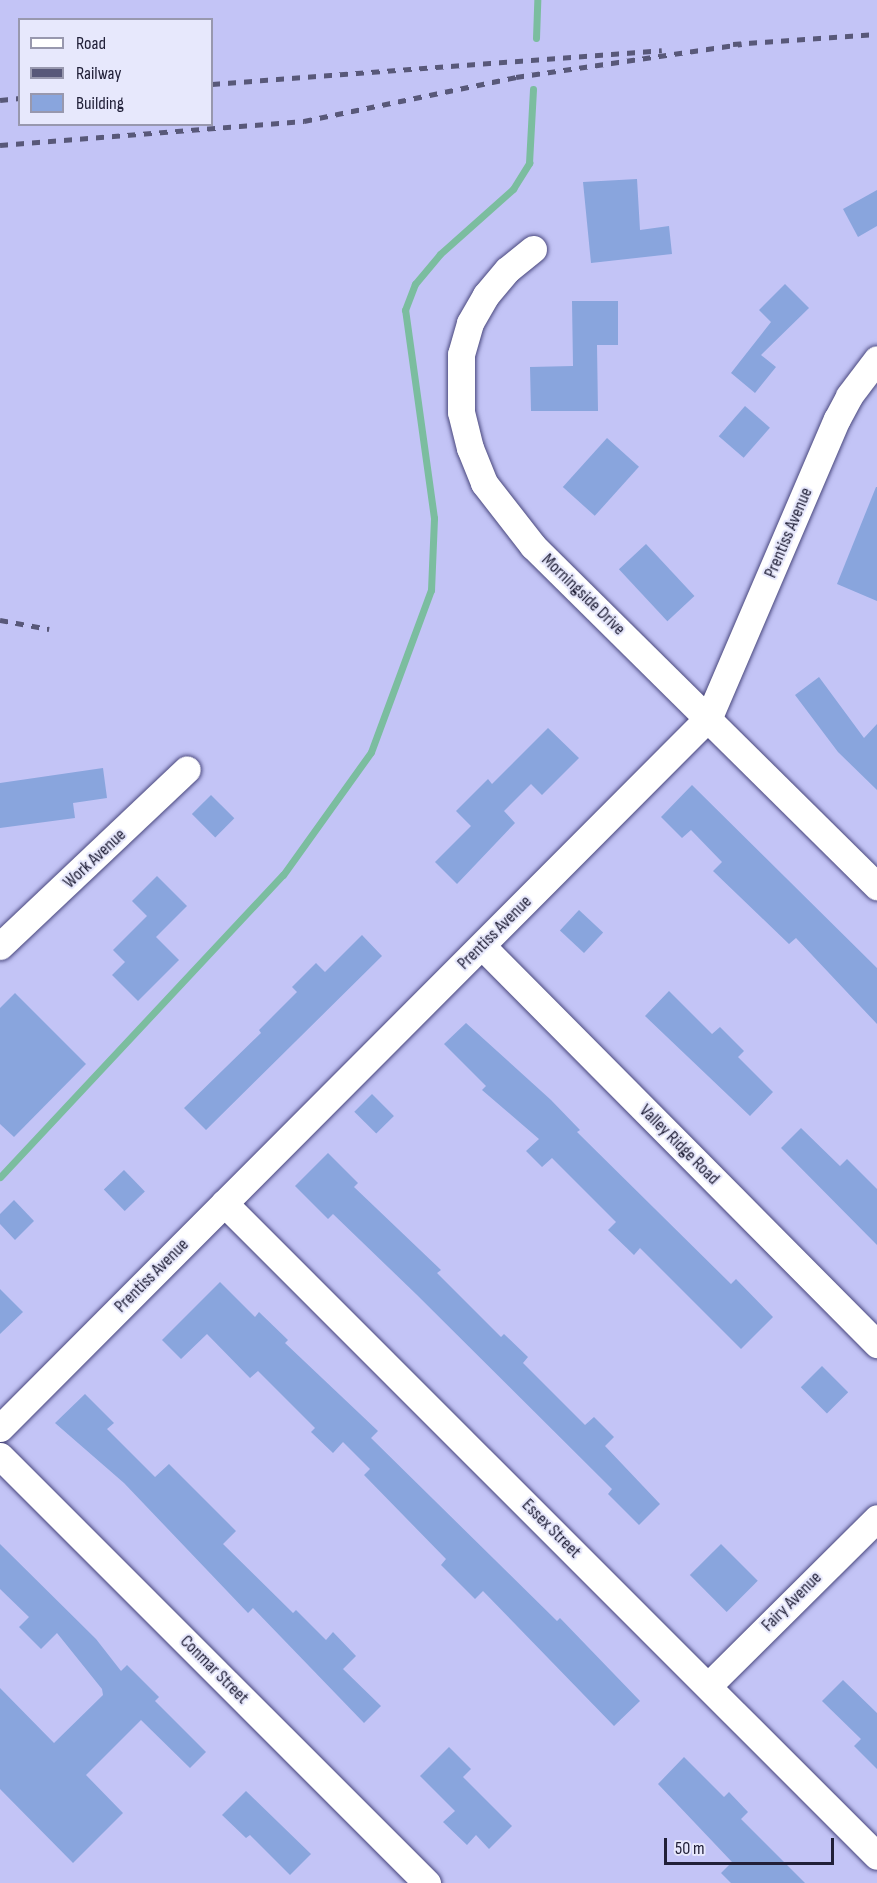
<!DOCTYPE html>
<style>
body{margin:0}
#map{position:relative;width:877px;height:1883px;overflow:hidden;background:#c3c4f6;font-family:"Sofia Sans Condensed",sans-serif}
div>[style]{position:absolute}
.stream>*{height:7px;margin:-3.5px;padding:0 3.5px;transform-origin:3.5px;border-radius:3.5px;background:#7bbd9f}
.building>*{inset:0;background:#89a5dd;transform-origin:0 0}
.roads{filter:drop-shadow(0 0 2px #49477d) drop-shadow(0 0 2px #49477d)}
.street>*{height:27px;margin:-13.5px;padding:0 13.5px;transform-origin:13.5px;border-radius:13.5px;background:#fff}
.rail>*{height:4.5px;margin-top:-2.25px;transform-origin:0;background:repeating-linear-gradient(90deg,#585879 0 8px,transparent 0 16px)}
span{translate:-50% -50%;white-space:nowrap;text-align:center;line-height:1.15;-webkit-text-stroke:4.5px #e7e8fc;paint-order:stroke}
.street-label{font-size:18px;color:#212038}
.legend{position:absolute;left:18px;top:18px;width:195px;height:108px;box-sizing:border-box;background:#e7e8fc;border:2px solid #9898ae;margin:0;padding:8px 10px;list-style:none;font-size:18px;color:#212038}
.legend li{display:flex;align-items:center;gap:12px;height:30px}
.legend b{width:30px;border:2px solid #9898ae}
.scale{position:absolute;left:664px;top:1838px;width:170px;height:27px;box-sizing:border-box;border:3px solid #212038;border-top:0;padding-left:8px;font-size:18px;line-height:21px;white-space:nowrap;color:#212038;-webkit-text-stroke:4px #e7e8fc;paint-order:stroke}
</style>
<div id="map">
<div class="stream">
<i style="left:536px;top:38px;width:38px;rotate:-88deg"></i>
<i style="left:0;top:1177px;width:414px;rotate:-46.9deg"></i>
<i style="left:283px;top:875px;width:151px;rotate:-54.4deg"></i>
<i style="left:371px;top:752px;width:173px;rotate:-69.7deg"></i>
<i style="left:431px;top:590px;width:72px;rotate:-87.6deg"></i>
<i style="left:434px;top:518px;width:210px;rotate:-97.9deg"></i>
<i style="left:405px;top:310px;width:28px;rotate:-69deg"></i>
<i style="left:415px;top:284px;width:39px;rotate:-50deg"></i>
<i style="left:440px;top:254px;width:98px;rotate:-41.7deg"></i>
<i style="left:513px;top:189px;width:31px;rotate:-58deg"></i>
<i style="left:529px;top:163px;width:74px;rotate:-86.9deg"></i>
</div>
<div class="building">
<i style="clip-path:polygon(637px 179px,640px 230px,669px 226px,672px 254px,591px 263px,583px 182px)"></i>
<i style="clip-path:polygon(877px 190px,877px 226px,858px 237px,843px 209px)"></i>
<i style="clip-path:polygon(785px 284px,809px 308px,761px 355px,776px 367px,755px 393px,731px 373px,771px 322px,759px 310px)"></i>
<i style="clip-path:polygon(572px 301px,618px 301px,618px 345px,597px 345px,598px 411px,531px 411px,530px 367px,573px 366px)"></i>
<i style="left:745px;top:406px;width:33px;height:40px;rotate:41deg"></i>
<i style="left:607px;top:438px;width:43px;height:66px;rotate:42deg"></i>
<i style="clip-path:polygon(876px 487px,877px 487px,877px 601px,837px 584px)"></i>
<i style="left:646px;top:544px;width:71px;height:37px;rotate:47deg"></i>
<i style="clip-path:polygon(819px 677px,864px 738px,877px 724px,877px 790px,838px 752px,795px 695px)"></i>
<i style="clip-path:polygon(548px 728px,579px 758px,542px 795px,531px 784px,504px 811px,515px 823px,457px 884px,435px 862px,471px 826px,456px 811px,488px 779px,492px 784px)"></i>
<i style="clip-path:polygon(103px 768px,107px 798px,73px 803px,75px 818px,0 828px,0 783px)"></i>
<i style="clip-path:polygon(692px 785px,877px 968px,877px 1024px,796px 938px,789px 944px,713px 871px,722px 862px,691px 830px,682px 838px,661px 817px)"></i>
<i style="left:211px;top:795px;width:33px;height:27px;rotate:45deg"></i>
<i style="clip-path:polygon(157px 876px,187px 906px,156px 937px,179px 960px,138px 1001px,112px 975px,125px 962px,113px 950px,147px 916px,132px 901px)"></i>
<i style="left:579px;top:910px;width:33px;height:28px;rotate:43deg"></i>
<i style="clip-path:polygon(362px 935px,382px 956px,206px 1130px,184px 1108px,261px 1033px,259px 1030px,297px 992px,292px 987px,316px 963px,325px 972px)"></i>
<i style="clip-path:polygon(669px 991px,712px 1034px,720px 1027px,744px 1051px,738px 1057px,773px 1092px,750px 1116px,645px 1016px)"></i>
<i style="clip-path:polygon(15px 993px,86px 1064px,14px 1137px,0 1124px,0 1008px)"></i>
<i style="clip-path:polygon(466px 1023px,551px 1100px,580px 1130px,577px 1132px,731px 1284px,736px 1279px,773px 1317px,741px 1349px,640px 1248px,634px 1255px,608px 1230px,616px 1222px,552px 1158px,542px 1167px,526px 1151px,539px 1139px,482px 1090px,486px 1086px,444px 1044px)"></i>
<i style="left:372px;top:1094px;width:31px;height:25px;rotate:45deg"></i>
<i style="clip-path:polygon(801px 1128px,840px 1166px,847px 1159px,877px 1189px,877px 1245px,781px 1148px)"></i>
<i style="clip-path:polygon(328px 1153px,358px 1183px,354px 1187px,441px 1270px,437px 1273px,501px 1337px,504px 1334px,528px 1357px,523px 1363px,585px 1425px,594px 1417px,614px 1437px,605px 1446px,660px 1504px,639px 1525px,608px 1494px,612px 1489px,416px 1294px,333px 1214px,328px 1219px,295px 1186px)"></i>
<i style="left:124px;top:1170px;width:30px;height:28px;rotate:46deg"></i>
<i style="clip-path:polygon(14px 1200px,34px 1221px,15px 1240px,0 1224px,0 1214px)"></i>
<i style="clip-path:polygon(220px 1282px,255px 1317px,259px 1312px,288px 1340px,285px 1343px,378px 1431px,371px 1438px,557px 1621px,560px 1618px,640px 1701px,614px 1726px,483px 1591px,475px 1599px,441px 1565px,446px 1559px,364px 1475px,370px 1469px,343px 1442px,333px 1453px,311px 1432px,315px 1428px,258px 1371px,250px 1378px,207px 1334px,181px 1359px,162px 1340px)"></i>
<i style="clip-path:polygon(0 1289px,23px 1312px,0 1334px)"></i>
<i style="left:822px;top:1366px;width:37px;height:30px;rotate:45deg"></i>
<i style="clip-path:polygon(85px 1394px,114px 1423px,107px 1429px,155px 1477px,169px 1464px,236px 1531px,223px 1544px,293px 1613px,296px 1610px,326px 1640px,333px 1632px,356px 1656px,343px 1669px,381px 1706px,364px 1723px,253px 1608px,248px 1613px,124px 1483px,55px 1423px)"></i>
<i style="clip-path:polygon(0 1544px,96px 1639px,121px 1671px,127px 1665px,159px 1697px,155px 1701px,206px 1752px,190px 1768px,141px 1720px,86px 1775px,123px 1813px,73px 1863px,0 1789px,0 1688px,54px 1743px,103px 1695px,102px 1689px,57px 1633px,41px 1649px,19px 1627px,29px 1617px,0 1589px)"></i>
<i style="left:721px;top:1544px;width:52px;height:44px;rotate:45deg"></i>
<i style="clip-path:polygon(843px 1680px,877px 1713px,877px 1769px,854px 1746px,861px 1739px,822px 1701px)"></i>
<i style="clip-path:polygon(449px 1747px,471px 1769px,463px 1777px,512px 1826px,489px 1849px,476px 1835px,467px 1845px,443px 1822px,455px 1811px,420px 1776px)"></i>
<i style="clip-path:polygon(684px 1757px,724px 1797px,729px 1792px,748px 1812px,741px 1819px,805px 1883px,731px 1883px,721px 1873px,732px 1862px,658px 1784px)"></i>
<i style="clip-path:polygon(246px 1791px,311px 1854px,290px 1875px,250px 1835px,246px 1838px,222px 1815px)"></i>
</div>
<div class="roads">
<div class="street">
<i style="left:533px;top:249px;width:33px;rotate:141deg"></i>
<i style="left:507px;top:270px;width:33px;rotate:130deg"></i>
<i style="left:486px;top:295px;width:32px;rotate:120deg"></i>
<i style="left:470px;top:323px;width:32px;rotate:106deg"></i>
<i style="left:461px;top:354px;width:58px;rotate:90deg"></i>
<i style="left:461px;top:412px;width:37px;rotate:76deg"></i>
<i style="left:470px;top:448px;width:38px;rotate:68deg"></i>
<i style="left:484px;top:483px;width:80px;rotate:52.1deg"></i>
<i style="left:533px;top:546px;width:484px;rotate:44.7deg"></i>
<i style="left:0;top:946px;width:257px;rotate:-43.4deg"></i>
<i style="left:482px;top:946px;width:561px;rotate:45.22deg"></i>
<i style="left:224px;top:1203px;width:923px;rotate:45deg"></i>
<i style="left:0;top:1428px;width:1004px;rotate:-45.08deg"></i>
<i style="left:709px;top:717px;width:324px;rotate:-66.8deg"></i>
<i style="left:837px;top:419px;width:26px;rotate:-62deg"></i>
<i style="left:849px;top:396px;width:46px;rotate:-52.9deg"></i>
<i style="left:0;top:1456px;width:604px;rotate:45deg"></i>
<i style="left:708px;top:1686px;width:238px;rotate:-44.8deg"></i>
</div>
</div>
<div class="rail">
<i style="left:733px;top:44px;width:144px;rotate:-4deg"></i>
<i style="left:212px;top:84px;width:451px;rotate:-4.3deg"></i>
<i style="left:0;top:100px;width:20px;rotate:-6deg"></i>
<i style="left:0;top:145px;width:305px;rotate:-4.5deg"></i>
<i style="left:304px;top:121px;width:217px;rotate:-11.7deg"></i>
<i style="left:516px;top:77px;width:228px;rotate:-8.3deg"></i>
<i style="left:0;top:620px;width:50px;rotate:10.4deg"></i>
</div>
<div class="street-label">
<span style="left:789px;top:533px;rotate:-67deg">Prentiss Avenue</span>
<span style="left:583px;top:595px;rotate:44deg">Morningside Drive</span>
<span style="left:95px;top:859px;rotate:-43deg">Work Avenue</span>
<span style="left:495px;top:933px;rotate:-45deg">Prentiss Avenue</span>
<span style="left:679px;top:1145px;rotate:45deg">Valley Ridge Road</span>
<span style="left:152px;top:1276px;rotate:-45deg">Prentiss Avenue</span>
<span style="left:551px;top:1529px;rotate:45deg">Essex Street</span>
<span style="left:792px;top:1602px;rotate:-45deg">Fairy Avenue</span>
<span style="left:214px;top:1670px;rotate:45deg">Conmar Street</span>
</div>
<ul class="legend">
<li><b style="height:8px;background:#fff"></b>Road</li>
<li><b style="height:8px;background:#585879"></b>Railway</li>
<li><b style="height:16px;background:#89a5dd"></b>Building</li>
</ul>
<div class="scale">50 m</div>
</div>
